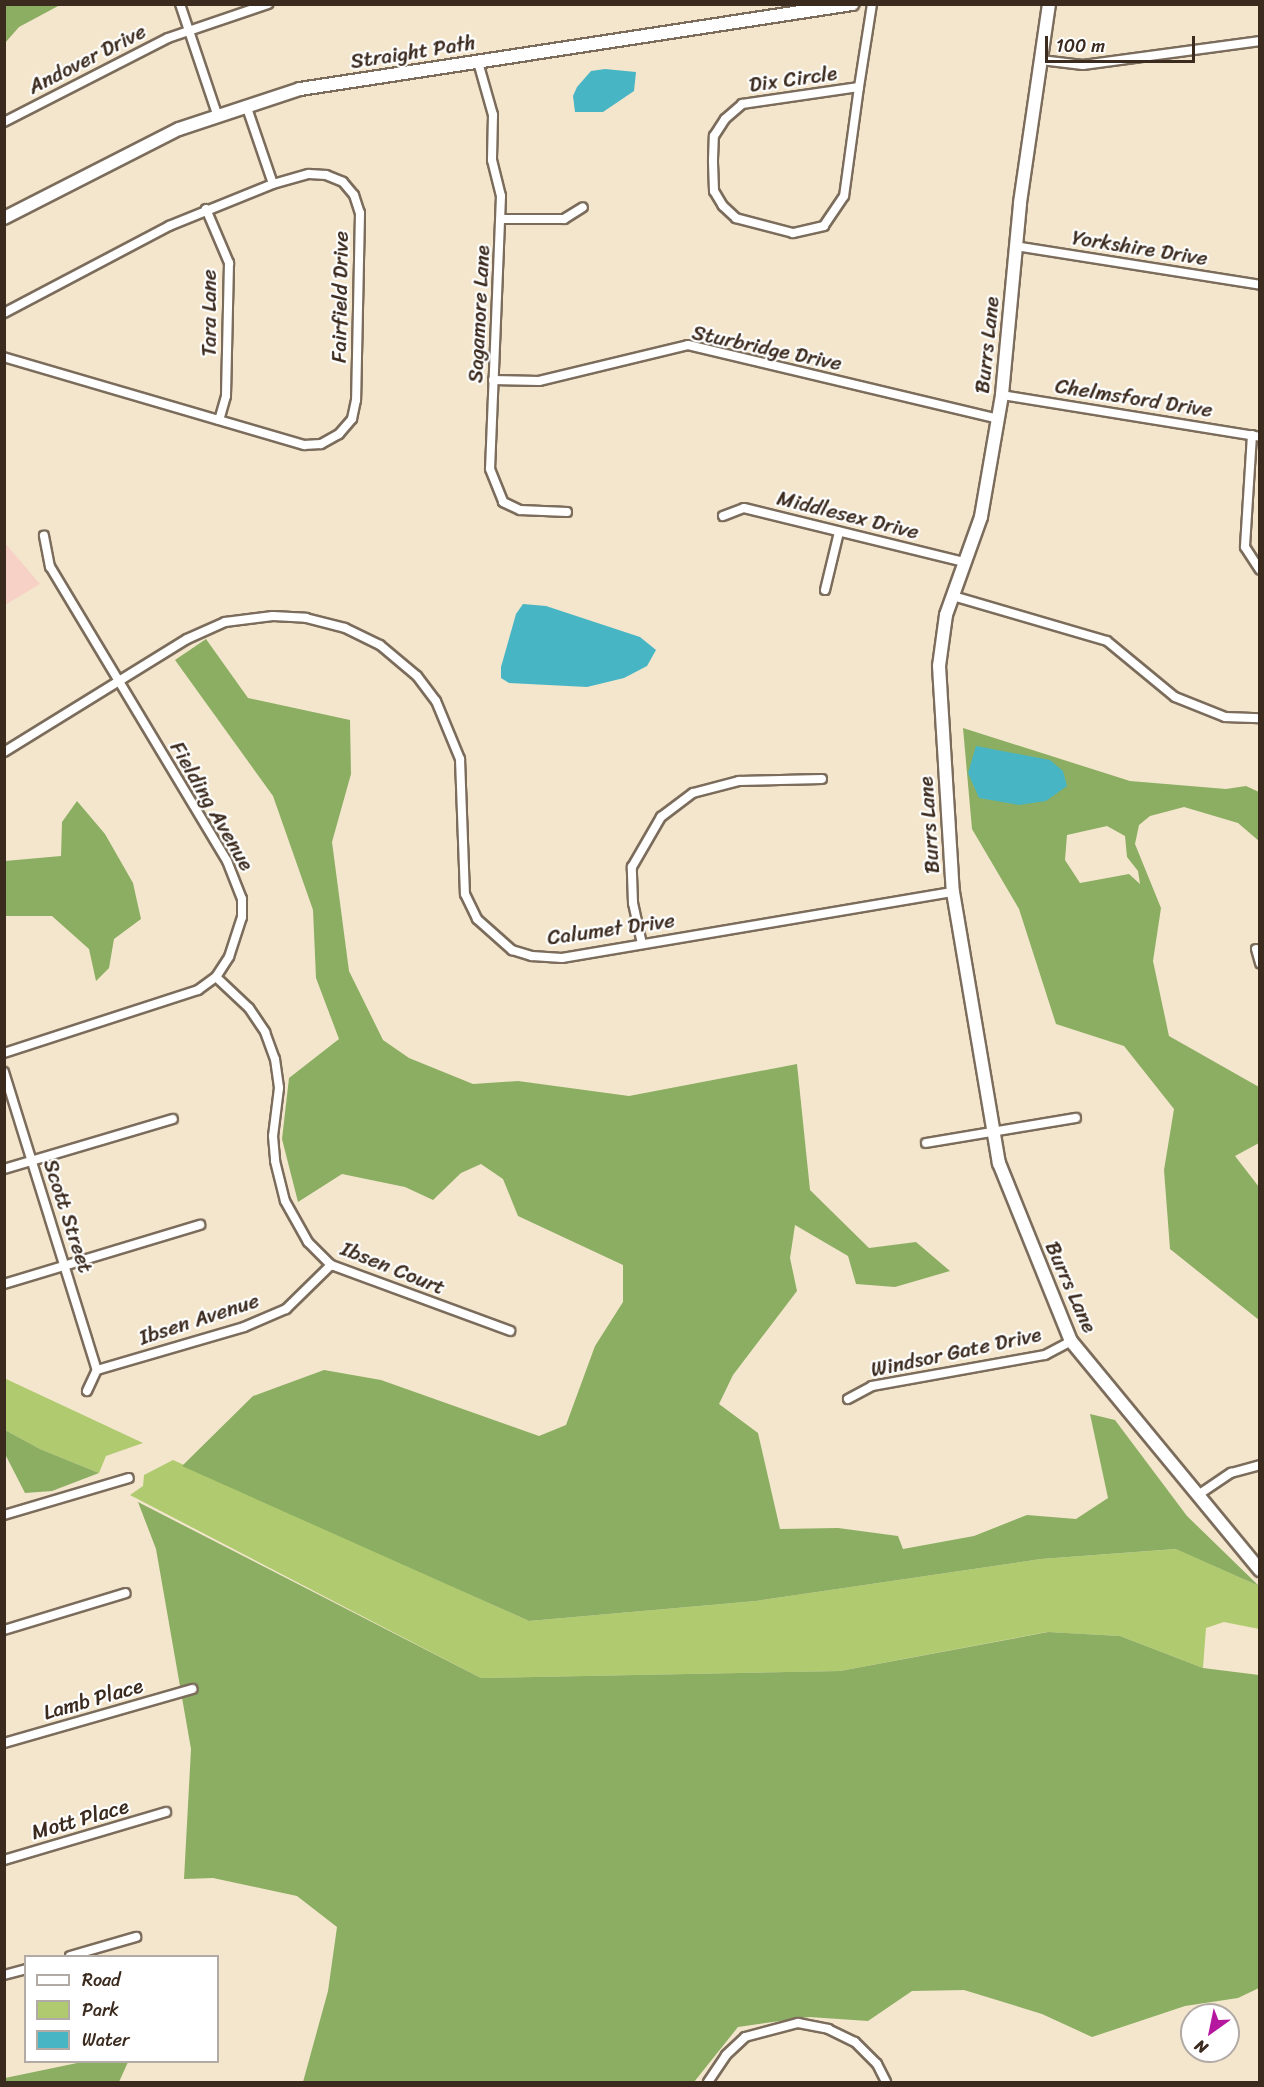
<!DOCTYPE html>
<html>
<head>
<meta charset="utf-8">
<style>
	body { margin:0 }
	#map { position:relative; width:1264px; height:2087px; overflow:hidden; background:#f3e6cd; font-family:Sriracha,sans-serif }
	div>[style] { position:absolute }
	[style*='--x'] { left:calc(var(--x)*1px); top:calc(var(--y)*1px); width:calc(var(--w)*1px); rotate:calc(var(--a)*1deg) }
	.built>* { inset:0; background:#f7d1c6 }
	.green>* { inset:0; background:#b0ca70 }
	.forest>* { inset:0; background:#8cae62 }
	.water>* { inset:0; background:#48b5c4 }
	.roads { filter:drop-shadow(2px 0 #7b6c5b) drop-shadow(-2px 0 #7b6c5b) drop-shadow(0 2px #7b6c5b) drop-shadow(0 -2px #7b6c5b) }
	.street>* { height:8px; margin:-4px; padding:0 4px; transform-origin:4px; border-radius:4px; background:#fff }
	.secondary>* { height:12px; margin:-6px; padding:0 6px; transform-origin:6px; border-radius:6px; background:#fff }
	span { translate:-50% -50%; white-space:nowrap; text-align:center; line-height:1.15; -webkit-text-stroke:4.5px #fff; paint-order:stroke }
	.street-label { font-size:21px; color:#3b2a1e }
	.frame { position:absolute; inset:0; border:6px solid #3b2a1e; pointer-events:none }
	.legend { position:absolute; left:24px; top:1955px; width:195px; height:108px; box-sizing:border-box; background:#fff; border:2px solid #b1aaa5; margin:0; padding:8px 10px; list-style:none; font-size:18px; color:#3b2a1e }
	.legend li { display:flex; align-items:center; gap:12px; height:30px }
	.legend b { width:30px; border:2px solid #b1aaa5 }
	.north { position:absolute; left:1180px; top:2003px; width:60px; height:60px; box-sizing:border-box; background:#fff; border:2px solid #b1aaa5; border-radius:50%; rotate:213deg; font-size:16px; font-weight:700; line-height:24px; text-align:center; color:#3b2a1e }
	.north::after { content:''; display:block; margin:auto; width:21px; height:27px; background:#b5179e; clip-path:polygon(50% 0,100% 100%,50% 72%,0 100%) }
	.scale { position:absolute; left:1045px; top:36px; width:150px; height:27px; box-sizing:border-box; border:3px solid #3b2a1e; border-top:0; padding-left:8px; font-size:18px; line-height:21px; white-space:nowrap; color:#3b2a1e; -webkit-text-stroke:4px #fff; paint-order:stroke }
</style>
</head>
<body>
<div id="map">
	<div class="built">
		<div style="clip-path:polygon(4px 542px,40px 584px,5px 605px,4px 605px)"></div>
	</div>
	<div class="green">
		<div style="clip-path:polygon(4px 1378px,143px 1443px,106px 1456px,99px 1473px,40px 1449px,5px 1430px)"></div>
		<div style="clip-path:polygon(173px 1460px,529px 1621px,756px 1601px,1041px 1559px,1177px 1549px,1259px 1586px,1259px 1629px,1224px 1622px,1206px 1628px,1203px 1668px,1120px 1636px,1047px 1632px,840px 1671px,481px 1678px,130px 1495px,143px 1486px,144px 1475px)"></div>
	</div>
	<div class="forest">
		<div style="clip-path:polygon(5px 4px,60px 4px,60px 5px,19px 27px,5px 43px)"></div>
		<div style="clip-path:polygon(206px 639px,248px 698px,350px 720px,351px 774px,332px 842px,349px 971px,383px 1040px,409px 1058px,473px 1084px,518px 1081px,629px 1096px,797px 1064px,810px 1190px,869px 1248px,916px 1242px,950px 1271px,895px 1287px,856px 1284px,848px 1256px,795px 1225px,790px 1258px,797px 1291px,733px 1375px,719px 1404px,758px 1433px,780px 1529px,838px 1528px,898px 1536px,903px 1549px,974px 1536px,1027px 1515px,1076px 1519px,1108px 1498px,1090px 1414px,1115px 1420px,1187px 1516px,1259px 1586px,1176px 1549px,1041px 1559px,756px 1601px,529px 1621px,182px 1466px,253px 1396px,324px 1370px,381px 1380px,539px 1436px,566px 1425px,595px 1346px,623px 1302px,623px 1265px,518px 1216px,503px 1179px,481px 1164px,461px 1173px,433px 1200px,405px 1187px,342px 1174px,298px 1202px,282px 1139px,289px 1078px,339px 1039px,316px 978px,313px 910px,273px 796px,175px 660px)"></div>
		<div style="clip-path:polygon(evenodd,963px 728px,1130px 781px,1226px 789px,1246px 786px,1259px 792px,1259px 841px,1238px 823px,1184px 807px,1150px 816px,1139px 825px,1135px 844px,1161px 908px,1153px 961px,1169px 1036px,1259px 1087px,1259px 1143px,1235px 1156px,1259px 1187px,1259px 1320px,1170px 1249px,1164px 1170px,1174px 1109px,1124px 1046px,1056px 1024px,1019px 909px,972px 829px,963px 728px,1107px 826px,1125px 836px,1127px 857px,1138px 871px,1140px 884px,1129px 874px,1080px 883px,1065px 860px,1067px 835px,1107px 826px)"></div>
		<div style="clip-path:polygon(77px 801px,105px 834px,133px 883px,141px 919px,114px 939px,109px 968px,96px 981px,89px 949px,52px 916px,5px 916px,5px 861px,61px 856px,62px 822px)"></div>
		<div style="clip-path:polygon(5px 1430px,40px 1449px,99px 1473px,52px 1491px,25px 1493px,5px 1454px)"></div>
		<div style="clip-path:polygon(138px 1502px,481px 1678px,840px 1671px,1048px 1632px,1120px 1636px,1203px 1668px,1259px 1675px,1259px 1988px,1238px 1998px,1185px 2006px,1092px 2037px,1042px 2014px,964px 1990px,912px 1991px,868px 2021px,809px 2017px,738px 2027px,694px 2082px,303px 2082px,328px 1991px,337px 1927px,297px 1896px,213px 1878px,184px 1879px,191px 1749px,156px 1549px)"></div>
		<div style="clip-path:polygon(82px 2062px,128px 2062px,119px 2082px,5px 2082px,5px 2078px)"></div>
	</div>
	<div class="water">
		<div style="clip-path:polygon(605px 69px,636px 72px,634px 91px,603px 112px,575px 112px,573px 96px,577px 87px,591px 71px)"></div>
		<div style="clip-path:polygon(523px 604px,546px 606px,640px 637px,656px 650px,647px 666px,624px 678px,587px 687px,509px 683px,501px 678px,501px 667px,516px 614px)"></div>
		<div style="clip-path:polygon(976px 746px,1050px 760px,1063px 771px,1067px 786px,1046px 801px,1019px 805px,979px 798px,968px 773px)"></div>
	</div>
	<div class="roads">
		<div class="street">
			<div style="--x:180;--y:4;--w:116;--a:71.4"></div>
			<div style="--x:1041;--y:60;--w:42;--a:6.8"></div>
			<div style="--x:1083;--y:65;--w:179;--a:-7.7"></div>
			<div style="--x:478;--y:62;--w:55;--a:74.2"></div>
			<div style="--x:493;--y:115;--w:45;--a:91.3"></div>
			<div style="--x:492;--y:160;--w:37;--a:76"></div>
			<div style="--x:501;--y:196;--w:273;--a:92.3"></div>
			<div style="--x:490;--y:469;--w:35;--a:68"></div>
			<div style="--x:503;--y:502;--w:19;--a:25"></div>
			<div style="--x:520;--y:510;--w:47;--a:2.4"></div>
			<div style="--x:859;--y:87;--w:110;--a:97.8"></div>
			<div style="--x:844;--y:196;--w:36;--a:124"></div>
			<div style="--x:824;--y:226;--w:32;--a:167"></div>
			<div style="--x:793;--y:233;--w:59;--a:-165.3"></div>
			<div style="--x:736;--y:218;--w:18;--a:-137"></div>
			<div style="--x:723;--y:206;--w:17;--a:-121"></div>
			<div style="--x:714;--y:191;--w:31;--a:-92"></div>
			<div style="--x:713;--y:160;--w:24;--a:-88"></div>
			<div style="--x:714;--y:136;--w:20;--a:-57"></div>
			<div style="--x:725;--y:119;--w:23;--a:-41"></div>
			<div style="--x:742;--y:104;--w:118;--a:-8.3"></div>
			<div style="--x:859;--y:87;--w:84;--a:-81.1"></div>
			<div style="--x:246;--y:105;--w:83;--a:71.1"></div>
			<div style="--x:4;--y:122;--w:184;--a:-27.1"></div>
			<div style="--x:168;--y:38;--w:106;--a:-18.8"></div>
			<div style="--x:206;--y:209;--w:59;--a:66.9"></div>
			<div style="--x:229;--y:263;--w:133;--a:91.3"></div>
			<div style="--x:226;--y:396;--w:25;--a:106"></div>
			<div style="--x:501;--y:219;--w:63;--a:0"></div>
			<div style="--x:564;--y:219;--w:22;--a:-32"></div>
			<div style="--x:1015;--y:246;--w:248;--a:9"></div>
			<div style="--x:4;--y:313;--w:187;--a:-27.8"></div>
			<div style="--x:169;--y:226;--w:112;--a:-22"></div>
			<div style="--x:273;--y:184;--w:37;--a:-16"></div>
			<div style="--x:309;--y:174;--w:17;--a:3"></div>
			<div style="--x:326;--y:175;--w:18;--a:22"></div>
			<div style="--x:343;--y:182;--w:17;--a:50"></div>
			<div style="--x:354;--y:195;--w:19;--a:72"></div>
			<div style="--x:360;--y:213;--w:187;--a:91.2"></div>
			<div style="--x:356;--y:400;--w:19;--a:102"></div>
			<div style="--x:352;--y:419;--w:20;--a:131"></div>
			<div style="--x:339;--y:434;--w:21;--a:151"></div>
			<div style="--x:321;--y:444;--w:17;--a:177"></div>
			<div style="--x:304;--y:445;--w:313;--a:-163.7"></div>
			<div style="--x:493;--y:380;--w:46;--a:1.2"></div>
			<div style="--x:539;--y:381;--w:153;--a:-13.6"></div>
			<div style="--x:688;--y:345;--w:319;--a:13.4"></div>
			<div style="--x:1002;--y:395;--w:261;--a:9.2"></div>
			<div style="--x:1252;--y:435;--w:112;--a:93.6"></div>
			<div style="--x:1245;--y:547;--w:27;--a:57"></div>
			<div style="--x:723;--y:516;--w:22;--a:-21"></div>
			<div style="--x:744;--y:508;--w:227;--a:13.8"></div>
			<div style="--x:825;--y:590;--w:60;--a:-76.4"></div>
			<div style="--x:953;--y:596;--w:160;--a:16.3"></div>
			<div style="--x:1107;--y:641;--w:88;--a:39.5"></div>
			<div style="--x:1175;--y:697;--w:54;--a:21.8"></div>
			<div style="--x:1225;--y:717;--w:35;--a:2"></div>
			<div style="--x:4;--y:752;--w:215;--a:-31.7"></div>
			<div style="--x:187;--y:639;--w:42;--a:-24.1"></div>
			<div style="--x:225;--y:622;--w:48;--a:-7.1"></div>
			<div style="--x:273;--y:616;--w:33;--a:3"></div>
			<div style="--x:306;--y:618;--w:40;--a:14.4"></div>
			<div style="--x:345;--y:628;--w:39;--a:26"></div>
			<div style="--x:380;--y:645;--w:48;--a:40"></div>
			<div style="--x:417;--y:676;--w:31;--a:53"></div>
			<div style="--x:436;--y:701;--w:63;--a:67.5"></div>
			<div style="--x:460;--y:759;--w:135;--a:87.9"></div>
			<div style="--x:465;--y:894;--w:28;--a:64"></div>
			<div style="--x:477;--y:919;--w:47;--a:41.5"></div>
			<div style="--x:512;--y:950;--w:21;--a:17"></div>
			<div style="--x:532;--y:956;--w:30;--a:4"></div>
			<div style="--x:562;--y:958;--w:397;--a:-9.6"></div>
			<div style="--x:642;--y:944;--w:42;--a:-102.4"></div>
			<div style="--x:633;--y:903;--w:36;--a:-92"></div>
			<div style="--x:632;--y:867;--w:58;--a:-59.9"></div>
			<div style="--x:661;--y:817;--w:40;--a:-37"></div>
			<div style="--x:693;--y:793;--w:48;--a:-14.6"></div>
			<div style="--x:739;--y:781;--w:83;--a:-1.4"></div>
			<div style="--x:1256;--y:949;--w:15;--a:74"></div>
			<div style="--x:216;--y:977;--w:45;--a:43.2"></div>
			<div style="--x:249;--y:1008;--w:29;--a:56"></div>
			<div style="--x:265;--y:1032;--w:29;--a:70"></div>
			<div style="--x:275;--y:1059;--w:29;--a:82"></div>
			<div style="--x:279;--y:1088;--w:48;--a:97.1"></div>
			<div style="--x:273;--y:1136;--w:25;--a:85"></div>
			<div style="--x:275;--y:1161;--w:41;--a:76"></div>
			<div style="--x:285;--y:1201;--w:47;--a:60.7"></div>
			<div style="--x:308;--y:1242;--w:33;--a:45"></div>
			<div style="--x:331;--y:1265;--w:191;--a:20.2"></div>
			<div style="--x:4;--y:1053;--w:204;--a:-18"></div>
			<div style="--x:198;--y:990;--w:22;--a:-36"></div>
			<div style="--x:216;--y:977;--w:24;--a:-57"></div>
			<div style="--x:229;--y:957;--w:42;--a:-72"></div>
			<div style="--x:242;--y:917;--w:18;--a:-90"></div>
			<div style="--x:242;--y:899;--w:41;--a:-111.5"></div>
			<div style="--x:227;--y:861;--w:343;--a:-121"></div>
			<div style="--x:50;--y:567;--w:32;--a:-101"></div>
			<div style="--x:4;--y:1072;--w:312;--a:72.7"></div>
			<div style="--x:926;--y:1143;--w:152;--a:-9.5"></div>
			<div style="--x:4;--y:1169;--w:176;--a:-16.5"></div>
			<div style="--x:4;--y:1284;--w:205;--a:-16.8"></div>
			<div style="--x:97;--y:1370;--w:153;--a:-16.3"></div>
			<div style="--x:244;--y:1327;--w:46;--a:-23.2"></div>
			<div style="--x:286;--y:1309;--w:63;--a:-44.4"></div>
			<div style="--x:87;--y:1391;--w:23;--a:-65"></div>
			<div style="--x:848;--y:1399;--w:27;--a:-28"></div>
			<div style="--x:872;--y:1386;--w:176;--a:-10.2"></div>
			<div style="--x:1045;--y:1355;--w:30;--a:-28"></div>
			<div style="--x:1198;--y:1495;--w:40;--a:-34"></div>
			<div style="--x:1231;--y:1473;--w:30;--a:-15"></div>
			<div style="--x:4;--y:1515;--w:130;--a:-16.5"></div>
			<div style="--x:4;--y:1630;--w:127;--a:-16.9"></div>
			<div style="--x:4;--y:1743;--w:196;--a:-16"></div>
			<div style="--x:4;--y:1860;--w:169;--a:-16.5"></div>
			<div style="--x:70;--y:1956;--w:69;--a:-16.1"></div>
			<div style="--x:4;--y:1975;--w:23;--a:-15"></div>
			<div style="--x:708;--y:2082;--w:32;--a:-56"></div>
			<div style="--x:726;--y:2055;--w:26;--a:-43"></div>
			<div style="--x:745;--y:2037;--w:55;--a:-14.8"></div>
			<div style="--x:798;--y:2023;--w:31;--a:11"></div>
			<div style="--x:828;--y:2029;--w:30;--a:26"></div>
			<div style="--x:855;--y:2042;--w:31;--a:45"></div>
			<div style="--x:877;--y:2064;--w:20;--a:63"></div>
		</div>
		<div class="secondary">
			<div style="--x:1049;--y:4;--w:202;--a:98.3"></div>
			<div style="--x:1020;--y:204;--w:192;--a:95.4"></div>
			<div style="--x:1002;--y:395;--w:124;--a:99.8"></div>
			<div style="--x:981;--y:517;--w:104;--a:109.7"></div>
			<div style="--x:946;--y:615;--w:51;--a:97.8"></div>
			<div style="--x:939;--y:666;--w:226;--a:86.5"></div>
			<div style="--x:953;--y:892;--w:275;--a:80.4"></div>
			<div style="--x:999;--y:1163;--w:192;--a:68"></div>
			<div style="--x:1071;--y:1341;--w:297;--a:50.5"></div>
			<div style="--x:4;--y:218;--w:196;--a:-27"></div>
			<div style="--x:179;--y:129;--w:127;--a:-18.3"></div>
			<div style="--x:300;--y:89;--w:559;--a:-8.75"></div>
		</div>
	</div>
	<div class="street-label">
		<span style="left:413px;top:52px;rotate:-9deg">Straight Path</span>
		<span style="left:87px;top:59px;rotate:-27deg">Andover Drive</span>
		<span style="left:793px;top:79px;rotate:-8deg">Dix Circle</span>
		<span style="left:1140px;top:248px;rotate:9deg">Yorkshire Drive</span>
		<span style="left:340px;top:297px;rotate:-89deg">Fairfield Drive</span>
		<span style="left:209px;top:313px;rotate:-90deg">Tara Lane</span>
		<span style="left:479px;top:314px;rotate:-87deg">Sagamore Lane</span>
		<span style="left:987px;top:345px;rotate:-84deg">Burrs Lane</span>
		<span style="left:767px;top:348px;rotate:12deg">Sturbridge Drive</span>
		<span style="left:1134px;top:398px;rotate:9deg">Chelmsford Drive</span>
		<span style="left:848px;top:515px;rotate:14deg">Middlesex Drive</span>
		<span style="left:212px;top:806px;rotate:60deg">Fielding Avenue</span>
		<span style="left:929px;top:825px;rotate:-94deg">Burrs Lane</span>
		<span style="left:611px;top:929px;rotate:-8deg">Calumet Drive</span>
		<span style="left:68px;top:1216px;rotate:72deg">Scott Street</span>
		<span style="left:393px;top:1268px;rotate:22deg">Ibsen Court</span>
		<span style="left:1071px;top:1287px;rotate:66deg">Burrs Lane</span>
		<span style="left:199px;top:1319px;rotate:-18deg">Ibsen Avenue</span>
		<span style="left:956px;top:1352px;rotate:-12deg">Windsor Gate Drive</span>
		<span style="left:93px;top:1699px;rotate:-16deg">Lamb Place</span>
		<span style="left:80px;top:1819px;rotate:-16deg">Mott Place</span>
	</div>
	<div class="frame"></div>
	<ul class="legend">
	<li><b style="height:8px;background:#fff"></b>Road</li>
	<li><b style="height:16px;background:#b0ca70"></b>Park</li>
	<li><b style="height:16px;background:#48b5c4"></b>Water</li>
	</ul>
	<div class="north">N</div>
	<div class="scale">100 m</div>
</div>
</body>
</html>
